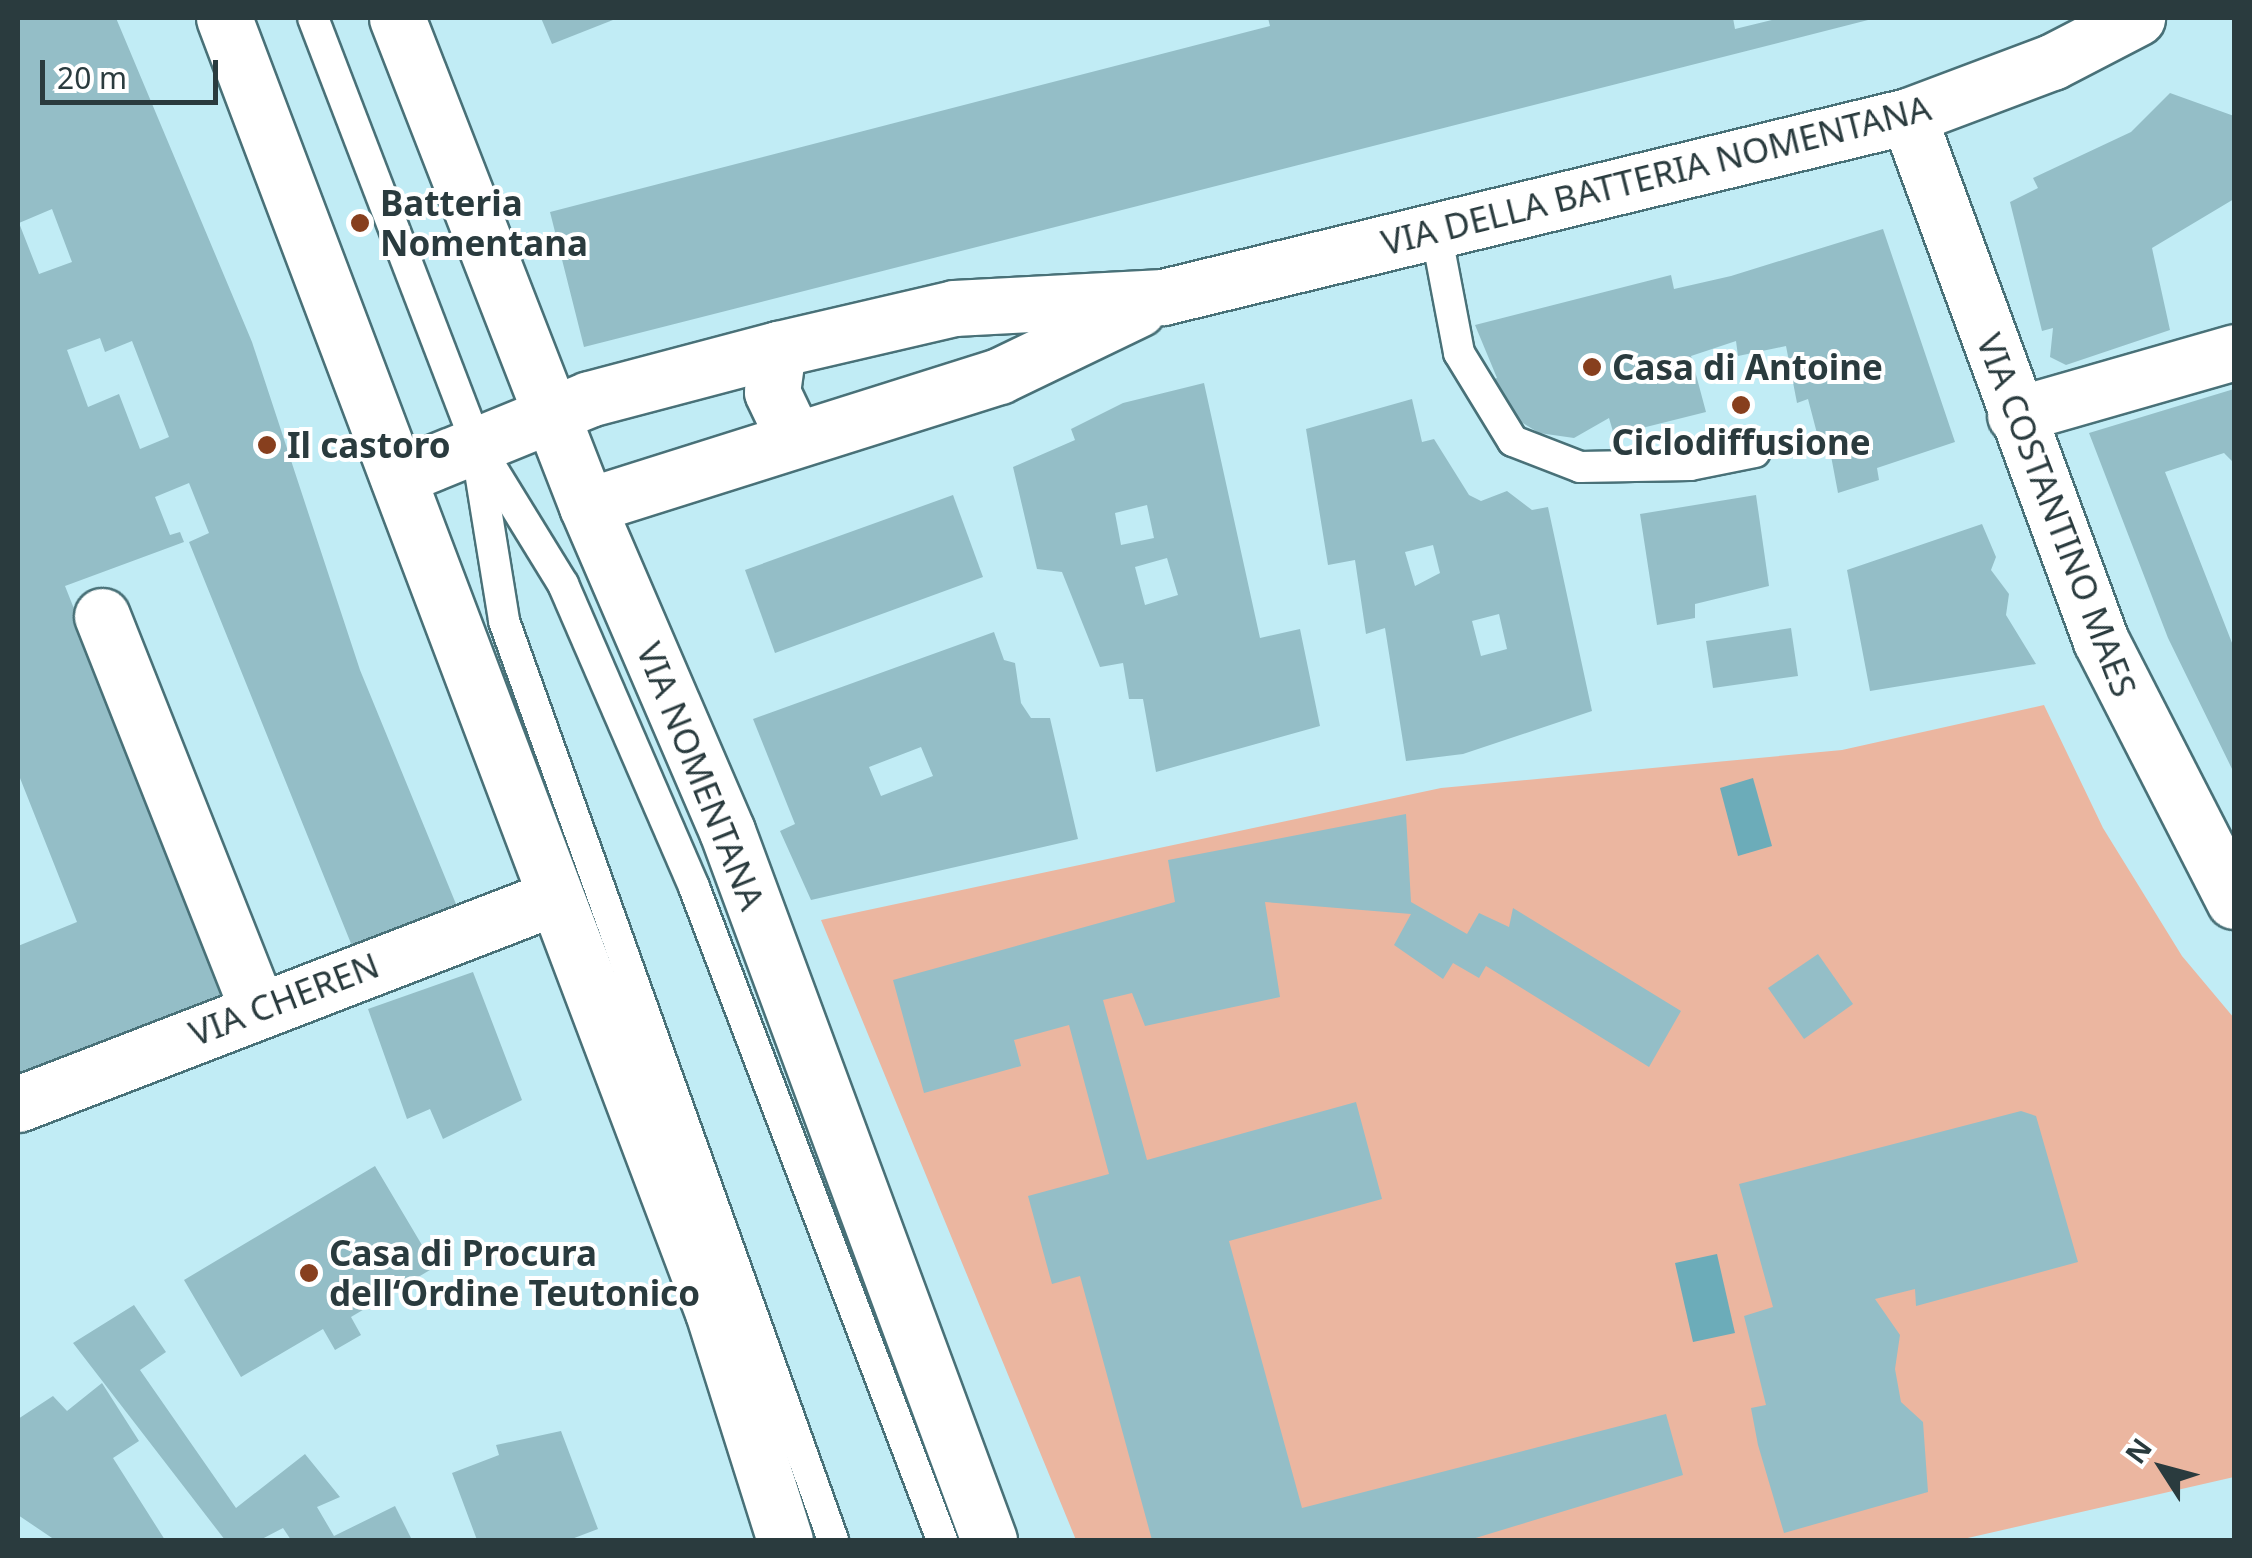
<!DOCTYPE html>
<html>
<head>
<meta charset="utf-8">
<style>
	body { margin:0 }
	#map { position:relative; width:2252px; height:1558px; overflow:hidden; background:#c1ecf5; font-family:"Noto Sans",sans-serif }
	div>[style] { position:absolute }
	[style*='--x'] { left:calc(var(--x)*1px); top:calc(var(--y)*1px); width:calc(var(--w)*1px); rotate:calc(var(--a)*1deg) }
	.green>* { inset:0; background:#ebb6a0 }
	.water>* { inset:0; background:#6cacb9 }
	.building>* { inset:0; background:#94bec7 }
	.roads { filter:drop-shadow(2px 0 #497178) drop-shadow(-2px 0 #497178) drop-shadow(0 2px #497178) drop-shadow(0 -2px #497178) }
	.lane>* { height:30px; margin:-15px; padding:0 15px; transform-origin:15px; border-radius:15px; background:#fff }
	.street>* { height:55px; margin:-27.5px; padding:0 27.5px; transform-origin:27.5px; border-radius:27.5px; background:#fff }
	.secondary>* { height:55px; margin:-27.5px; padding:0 27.5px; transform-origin:27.5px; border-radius:27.5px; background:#fff }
	.dots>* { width:28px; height:28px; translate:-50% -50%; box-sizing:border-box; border:5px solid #fff; border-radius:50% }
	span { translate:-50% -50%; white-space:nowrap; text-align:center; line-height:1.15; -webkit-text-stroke:8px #fff; paint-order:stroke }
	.street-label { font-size:35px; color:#2a3b3e }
	.poi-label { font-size:35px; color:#2a3b3e; font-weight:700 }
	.left { translate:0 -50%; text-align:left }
	.frame { position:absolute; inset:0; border:20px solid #2a3b3e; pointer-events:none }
	.north { position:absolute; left:2112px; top:1418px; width:100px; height:100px; -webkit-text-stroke:8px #fff; paint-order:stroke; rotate:306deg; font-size:28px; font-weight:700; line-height:40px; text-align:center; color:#2a3b3e }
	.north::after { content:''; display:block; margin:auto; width:35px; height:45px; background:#2a3b3e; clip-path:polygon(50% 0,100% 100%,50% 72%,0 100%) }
	.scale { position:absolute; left:40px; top:60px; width:178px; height:45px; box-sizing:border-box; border:5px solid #2a3b3e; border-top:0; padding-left:12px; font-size:30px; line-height:35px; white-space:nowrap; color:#2a3b3e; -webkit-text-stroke:8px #fff; paint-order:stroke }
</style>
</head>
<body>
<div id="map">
	<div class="green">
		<div style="clip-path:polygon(2044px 705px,2103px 828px,2182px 956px,2234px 1018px,2234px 1477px,1959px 1540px,1076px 1540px,821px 920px,1441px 788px,1842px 750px)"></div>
	</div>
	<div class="water">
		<div style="clip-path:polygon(1753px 778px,1772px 846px,1738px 856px,1720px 788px)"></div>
		<div style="clip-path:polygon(1717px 1254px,1735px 1333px,1693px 1342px,1675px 1263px)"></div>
	</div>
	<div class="building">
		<div style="clip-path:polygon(evenodd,18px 18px,116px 18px,252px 342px,360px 670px,456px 904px,352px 946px,189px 542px,209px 533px,189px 483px,155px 497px,170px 535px,180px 532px,184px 542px,65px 586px,228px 997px,18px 1082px,18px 946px,77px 922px,18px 773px,18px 18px,52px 209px,72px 262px,39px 274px,19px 223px,52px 209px,18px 18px,100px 338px,105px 352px,132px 341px,169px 437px,140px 449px,119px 394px,88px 407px,67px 350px,100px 338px)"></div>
		<div style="clip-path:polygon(541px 18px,618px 18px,552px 44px)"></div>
		<div style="clip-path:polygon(1268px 18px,1733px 18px,1735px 29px,1780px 18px,1872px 19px,584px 347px,550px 212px,1270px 26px)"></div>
		<div style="clip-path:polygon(2170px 93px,2234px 116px,2234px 199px,2152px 248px,2170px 330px,2066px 365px,2050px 357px,2053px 328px,2042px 331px,2010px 202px,2038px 188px,2033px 178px,2131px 132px)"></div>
		<div style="clip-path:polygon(1883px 229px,1955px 442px,1877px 468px,1879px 480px,1838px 493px,1828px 440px,1819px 441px,1808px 399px,1797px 403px,1786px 346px,1738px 356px,1736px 341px,1691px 356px,1706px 412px,1614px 435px,1609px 418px,1574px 438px,1539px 433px,1510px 415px,1490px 381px,1497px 378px,1475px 325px,1671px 275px,1674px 289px,1731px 276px)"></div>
		<div style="clip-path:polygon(evenodd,1204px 383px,1260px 638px,1300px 629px,1320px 726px,1156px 772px,1143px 699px,1129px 699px,1123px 663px,1100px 667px,1062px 572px,1037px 569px,1013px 467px,1075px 440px,1071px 429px,1123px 403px,1204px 383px,1147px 505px,1154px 538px,1121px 545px,1115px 513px,1147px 505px,1204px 383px,1167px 558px,1178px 595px,1145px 605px,1135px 567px,1167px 558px)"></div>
		<div style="clip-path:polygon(2234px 389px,2234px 463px,2224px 453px,2165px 472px,2234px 648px,2234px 773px,2168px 638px,2089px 433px)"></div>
		<div style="clip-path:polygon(evenodd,1412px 399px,1422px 442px,1434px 439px,1469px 495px,1481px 501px,1507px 491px,1532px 510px,1548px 507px,1592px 711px,1463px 754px,1406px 761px,1385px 628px,1366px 634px,1355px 560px,1328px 565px,1306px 429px,1412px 399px,1433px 545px,1440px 573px,1415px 586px,1405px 552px,1433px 545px,1412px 399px,1499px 614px,1507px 649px,1481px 656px,1472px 621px,1499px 614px)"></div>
		<div style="clip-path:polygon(953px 495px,983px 577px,775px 653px,745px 570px)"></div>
		<div style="clip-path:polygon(1756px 495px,1769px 586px,1695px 604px,1695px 618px,1657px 625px,1640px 514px)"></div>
		<div style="clip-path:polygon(1982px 524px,1996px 557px,1991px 570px,2009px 594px,2006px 615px,2036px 664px,1870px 691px,1847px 570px)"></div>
		<div style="clip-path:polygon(1791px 628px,1798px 676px,1713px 688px,1706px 641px)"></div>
		<div style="clip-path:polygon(evenodd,994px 632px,1004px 660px,1015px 663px,1021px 703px,1031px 718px,1050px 718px,1078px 839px,811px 900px,780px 831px,795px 824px,753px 719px,994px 632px,921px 747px,933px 776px,881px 796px,869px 767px,921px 747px)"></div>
		<div style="clip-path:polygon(1406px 814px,1411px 902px,1467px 934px,1479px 913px,1509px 927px,1513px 908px,1681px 1011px,1649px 1067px,1486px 966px,1479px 978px,1453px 963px,1443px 979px,1394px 945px,1411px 914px,1265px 902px,1280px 997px,1145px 1026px,1132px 993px,1103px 1000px,1147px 1160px,1356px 1102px,1382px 1199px,1229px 1241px,1302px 1508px,1666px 1414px,1683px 1475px,1469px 1540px,1152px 1540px,1080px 1276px,1052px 1284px,1028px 1196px,1109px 1174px,1069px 1025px,1014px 1040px,1021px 1066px,924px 1093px,893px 980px,1175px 902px,1168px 860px)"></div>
		<div style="clip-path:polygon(1818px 954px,1853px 1004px,1804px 1039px,1768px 988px)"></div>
		<div style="clip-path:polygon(473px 972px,522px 1100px,443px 1139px,430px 1109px,407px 1119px,368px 1009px)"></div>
		<div style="clip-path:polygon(2021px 1111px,2036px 1116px,2078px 1262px,1916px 1306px,1915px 1289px,1875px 1299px,1900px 1335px,1895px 1369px,1901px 1402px,1923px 1422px,1928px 1492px,1784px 1533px,1758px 1445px,1751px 1408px,1766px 1405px,1744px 1316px,1773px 1307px,1739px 1184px)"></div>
		<div style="clip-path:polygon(375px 1166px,435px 1267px,351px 1317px,361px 1335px,335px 1350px,323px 1329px,241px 1377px,184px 1280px)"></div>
		<div style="clip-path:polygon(134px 1305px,166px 1352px,140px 1370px,236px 1508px,305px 1454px,340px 1497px,317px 1507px,334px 1536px,395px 1506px,412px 1540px,291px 1540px,283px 1528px,260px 1540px,225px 1540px,73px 1343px)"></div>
		<div style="clip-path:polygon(102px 1383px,139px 1441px,113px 1458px,165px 1540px,55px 1540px,18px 1515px,18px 1419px,53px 1396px,67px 1411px)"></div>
		<div style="clip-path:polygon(561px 1431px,598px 1529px,569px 1540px,477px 1540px,452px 1473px,499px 1455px,496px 1445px)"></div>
	</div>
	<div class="roads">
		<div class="lane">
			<div style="--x:313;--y:18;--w:453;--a:69"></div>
			<div style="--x:475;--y:441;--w:182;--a:80.8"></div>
			<div style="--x:504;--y:621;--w:976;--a:70.3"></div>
			<div style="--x:1436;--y:232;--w:123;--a:79.2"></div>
			<div style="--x:1459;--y:353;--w:103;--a:58.5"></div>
			<div style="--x:1513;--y:441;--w:72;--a:21.2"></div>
			<div style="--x:1580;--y:467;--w:110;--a:-1"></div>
			<div style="--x:1690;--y:465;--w:66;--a:-11.3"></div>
			<div style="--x:475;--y:441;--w:168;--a:58.4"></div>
			<div style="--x:563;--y:584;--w:330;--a:66.6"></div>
			<div style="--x:694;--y:887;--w:699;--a:69.2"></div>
		</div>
		<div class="street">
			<div style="--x:1908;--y:116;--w:559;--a:69.82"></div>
			<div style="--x:2101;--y:641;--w:292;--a:62.9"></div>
			<div style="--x:778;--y:349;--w:43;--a:97.9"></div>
			<div style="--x:772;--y:392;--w:49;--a:64.5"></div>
			<div style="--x:2015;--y:415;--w:228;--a:-16"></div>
			<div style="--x:102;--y:616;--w:422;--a:68.4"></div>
			<div style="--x:18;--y:1104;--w:573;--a:-21.06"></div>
		</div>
		<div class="secondary">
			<div style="--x:224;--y:18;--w:1383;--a:69.3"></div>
			<div style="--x:713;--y:1312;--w:239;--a:72.5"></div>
			<div style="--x:397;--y:18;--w:524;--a:68.73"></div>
			<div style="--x:587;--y:506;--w:354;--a:66.7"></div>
			<div style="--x:727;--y:831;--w:756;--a:69.72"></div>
			<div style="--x:398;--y:477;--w:206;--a:-22.2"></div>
			<div style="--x:589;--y:399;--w:196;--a:-14.8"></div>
			<div style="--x:778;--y:349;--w:181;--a:-13.1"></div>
			<div style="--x:954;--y:308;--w:209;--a:-3"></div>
			<div style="--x:1163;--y:297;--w:767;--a:-13.66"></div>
			<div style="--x:1908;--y:116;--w:154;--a:-20.6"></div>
			<div style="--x:2052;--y:62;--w:96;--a:-27.4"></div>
			<div style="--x:587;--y:506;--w:432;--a:-17.5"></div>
			<div style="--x:999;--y:376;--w:154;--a:-25.7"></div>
		</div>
	</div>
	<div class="dots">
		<div style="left:360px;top:223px;background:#873f1e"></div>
		<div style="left:1592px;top:367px;background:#873f1e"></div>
		<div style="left:1741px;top:405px;background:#873f1e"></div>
		<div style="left:267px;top:445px;background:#873f1e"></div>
		<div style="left:309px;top:1273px;background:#873f1e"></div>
	</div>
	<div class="street-label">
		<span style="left:1656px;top:175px;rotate:-14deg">VIA DELLA BATTERIA NOMENTANA</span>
		<span style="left:2057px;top:515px;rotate:69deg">VIA COSTANTINO MAES</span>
		<span style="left:701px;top:776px;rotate:68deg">VIA NOMENTANA</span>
		<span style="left:284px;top:999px;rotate:-21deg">VIA CHEREN</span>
	</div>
	<div class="poi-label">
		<span class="left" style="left:380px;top:223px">Batteria<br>Nomentana</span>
		<span class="left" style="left:1612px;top:367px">Casa di Antoine</span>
		<span style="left:1741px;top:442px">Ciclodiffusione</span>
		<span class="left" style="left:287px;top:445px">Il castoro</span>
		<span class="left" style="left:329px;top:1273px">Casa di Procura<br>dell‘Ordine Teutonico</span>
	</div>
	<div class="frame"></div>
	<div class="north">N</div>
	<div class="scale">20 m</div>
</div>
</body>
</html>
